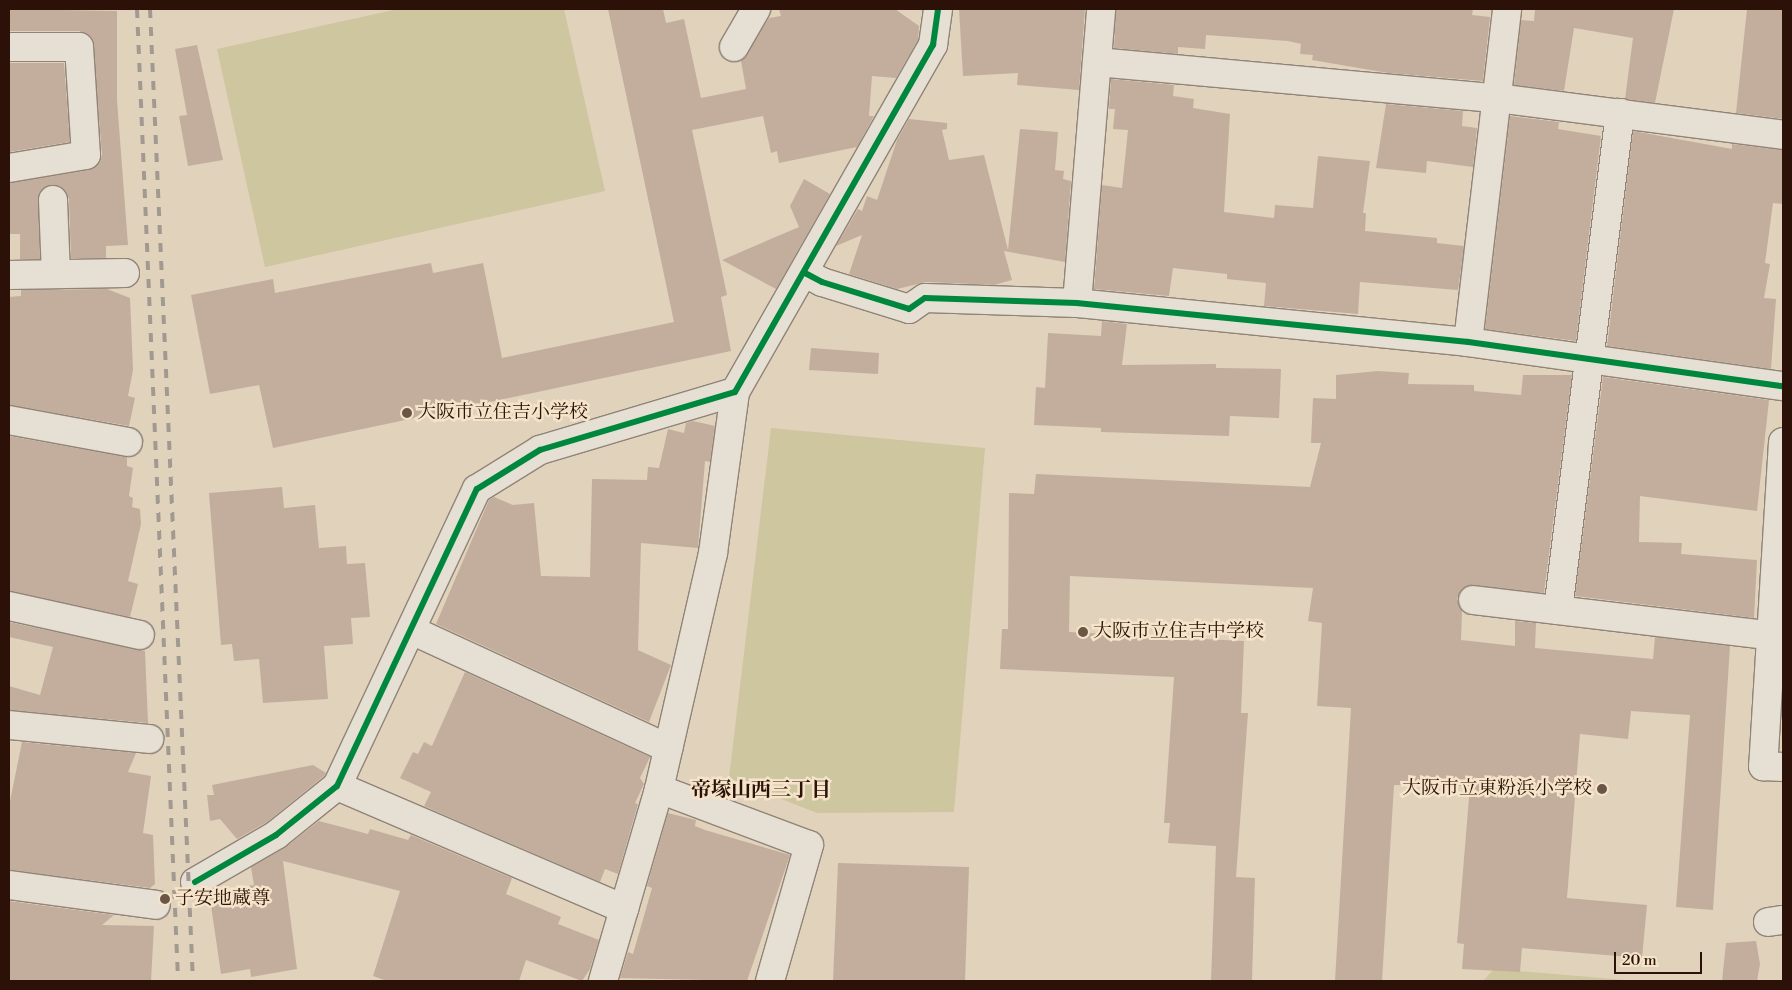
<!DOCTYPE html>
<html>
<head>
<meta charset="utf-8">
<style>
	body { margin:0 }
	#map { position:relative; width:1792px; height:990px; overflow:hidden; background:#e1d2bc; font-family:"Libre Bodoni","Noto Serif JP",serif }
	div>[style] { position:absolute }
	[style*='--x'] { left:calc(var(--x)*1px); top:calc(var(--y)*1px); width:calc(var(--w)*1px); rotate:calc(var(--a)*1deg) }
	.green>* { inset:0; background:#cdc69f }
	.building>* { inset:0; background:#c3ae9d }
	.roads { filter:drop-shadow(1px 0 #908477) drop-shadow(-1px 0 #908477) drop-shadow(0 1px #908477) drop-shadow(0 -1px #908477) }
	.minor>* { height:28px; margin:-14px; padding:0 14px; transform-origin:14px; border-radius:14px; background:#e6dfd4 }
	.rail>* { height:4px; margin-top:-2px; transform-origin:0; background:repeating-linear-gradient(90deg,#a29a91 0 9px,transparent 0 18px) }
	.cycleway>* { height:6px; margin:-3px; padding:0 3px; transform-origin:3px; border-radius:3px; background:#00873e }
	.dots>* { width:14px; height:14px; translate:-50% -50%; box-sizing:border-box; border:2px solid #f5e4ca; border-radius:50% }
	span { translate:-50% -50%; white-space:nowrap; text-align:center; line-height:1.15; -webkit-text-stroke:5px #f5e4ca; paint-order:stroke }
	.poi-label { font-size:19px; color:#2b1107 }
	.left { translate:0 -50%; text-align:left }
	.right { translate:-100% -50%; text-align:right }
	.neighbourhood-label { font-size:20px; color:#2b1107; font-weight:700 }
	.frame { position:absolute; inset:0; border:10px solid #2b1107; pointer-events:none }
	.scale { position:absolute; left:1614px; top:952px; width:88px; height:22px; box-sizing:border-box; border:2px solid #2b1107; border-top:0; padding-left:6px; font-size:15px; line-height:18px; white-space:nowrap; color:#2b1107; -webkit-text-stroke:4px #f5e4ca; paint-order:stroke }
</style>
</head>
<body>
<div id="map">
	<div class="green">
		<div style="clip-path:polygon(398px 9px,564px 9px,605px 191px,265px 267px,217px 49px)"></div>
		<div style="clip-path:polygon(771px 428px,985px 448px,954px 812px,817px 813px,729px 778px)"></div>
		<div style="clip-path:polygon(1494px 969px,1626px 980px,1483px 981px)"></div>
	</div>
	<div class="building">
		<div style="clip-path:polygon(9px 9px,117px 11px,117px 100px,128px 245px,106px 246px,106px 258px,71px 258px,69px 199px,60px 186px,45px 187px,39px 193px,40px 259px,20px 259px,20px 234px,9px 234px,9px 183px,89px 170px,100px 162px,102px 154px,92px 38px,79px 31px,9px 31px)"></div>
		<div style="clip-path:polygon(608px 9px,663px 9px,666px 23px,684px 19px,701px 98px,746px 89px,741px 61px,769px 18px,781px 16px,779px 9px,895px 9px,919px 26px,918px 40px,896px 78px,872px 76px,869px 116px,874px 116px,857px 147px,779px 163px,777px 151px,771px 153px,763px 116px,692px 130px,727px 295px,721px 297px,731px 351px,273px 448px,259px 385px,210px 394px,191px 295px,273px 279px,275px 293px,431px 263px,433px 273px,483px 263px,502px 358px,674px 322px)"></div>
		<div style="clip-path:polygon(959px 9px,1085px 9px,1079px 90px,1017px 85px,1018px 73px,963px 76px)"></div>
		<div style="clip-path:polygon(1116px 9px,1473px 9px,1472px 15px,1490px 17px,1483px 81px,1388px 73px,1312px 60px,1313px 55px,1300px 54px,1301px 44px,1288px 41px,1206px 35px,1205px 49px,1178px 47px,1178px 54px,1114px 48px)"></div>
		<div style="clip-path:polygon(1535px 9px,1674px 9px,1655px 103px,1625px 99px,1633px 38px,1574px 28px,1564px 91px,1514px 85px,1521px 20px,1534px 21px)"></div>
		<div style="clip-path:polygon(1747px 9px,1783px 9px,1783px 119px,1736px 113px)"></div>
		<div style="clip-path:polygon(197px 45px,223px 160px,188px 166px,179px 116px,187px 115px,175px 49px)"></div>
		<div style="clip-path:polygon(9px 63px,64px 63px,70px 142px,9px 152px)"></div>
		<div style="clip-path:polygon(1111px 79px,1174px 85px,1173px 96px,1194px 99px,1193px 108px,1230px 114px,1224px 212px,1274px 218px,1275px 205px,1313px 208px,1318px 156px,1370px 161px,1363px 213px,1366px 213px,1365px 231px,1437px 238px,1437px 243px,1464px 246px,1458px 290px,1360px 282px,1358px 314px,1264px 306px,1266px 283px,1227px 279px,1227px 274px,1173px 268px,1169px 296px,1094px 289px,1102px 185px,1122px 188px,1128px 130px,1113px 129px,1115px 109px,1109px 109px)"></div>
		<div style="clip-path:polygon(1386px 104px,1463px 111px,1462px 126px,1477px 128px,1473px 167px,1427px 161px,1426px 173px,1376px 168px)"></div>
		<div style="clip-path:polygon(1510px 116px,1559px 122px,1558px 129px,1601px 136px,1576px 341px,1485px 329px)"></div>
		<div style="clip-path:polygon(909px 119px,947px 123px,947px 129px,942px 130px,949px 160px,984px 155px,1008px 250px,1020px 129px,1058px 132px,1055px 170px,1064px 171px,1063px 179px,1071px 181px,1065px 262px,1004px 251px,1012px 280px,994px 285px,926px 282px,897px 289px,849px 274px,862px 235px,836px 246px,858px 209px,862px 211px,867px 196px,877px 200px,897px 140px)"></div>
		<div style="clip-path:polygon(1633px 131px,1732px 149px,1732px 144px,1783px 150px,1783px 204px,1773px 203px,1765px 263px,1770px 264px,1764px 298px,1776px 299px,1771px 369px,1607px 346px)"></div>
		<div style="clip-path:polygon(804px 179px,830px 194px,776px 289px,722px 260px,799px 227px,790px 206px)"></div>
		<div style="clip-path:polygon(107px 289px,130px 298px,133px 370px,128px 396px,135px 398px,129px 426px,9px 405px,9px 297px,21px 296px,21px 290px)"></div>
		<div style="clip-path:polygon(1102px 321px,1127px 324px,1122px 365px,1216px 364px,1216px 368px,1281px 369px,1279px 418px,1230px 416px,1229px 436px,1101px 432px,1101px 428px,1034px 425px,1036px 387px,1045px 388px,1048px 333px,1101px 336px)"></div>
		<div style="clip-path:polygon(811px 348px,879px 353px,878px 374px,809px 370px)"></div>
		<div style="clip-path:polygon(1378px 371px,1409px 373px,1408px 384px,1474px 385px,1474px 391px,1521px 395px,1523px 375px,1572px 375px,1544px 593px,1466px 586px,1457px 599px,1462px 611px,1461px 640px,1515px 646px,1515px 621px,1536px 623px,1535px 648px,1653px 659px,1655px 637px,1730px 646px,1713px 910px,1676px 907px,1690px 715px,1631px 711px,1628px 739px,1580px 734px,1567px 898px,1647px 905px,1642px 958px,1522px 948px,1520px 972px,1462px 969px,1464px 944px,1457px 943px,1470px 786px,1394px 785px,1382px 981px,1335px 981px,1351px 708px,1317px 706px,1322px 623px,1308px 621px,1313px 588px,1070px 576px,1069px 632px,1244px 641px,1241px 713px,1248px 713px,1236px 877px,1255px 878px,1252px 981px,1211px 981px,1216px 846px,1168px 843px,1170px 823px,1164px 823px,1174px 677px,1000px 669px,1002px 629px,1008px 629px,1009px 493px,1034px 494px,1036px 474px,1310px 487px,1321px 443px,1311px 443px,1313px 398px,1336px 399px,1336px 375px)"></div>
		<div style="clip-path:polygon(1603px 377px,1769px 400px,1757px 511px,1640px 496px,1639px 542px,1682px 543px,1681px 554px,1757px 560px,1754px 618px,1575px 596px)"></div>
		<div style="clip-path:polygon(693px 421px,715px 426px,710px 462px,705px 461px,698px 548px,641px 543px,638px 650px,671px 665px,649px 722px,436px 624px,489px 500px,494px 497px,513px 505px,534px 503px,541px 576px,590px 577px,592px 479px,647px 480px,648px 467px,659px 468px,668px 429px,684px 433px,686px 423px)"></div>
		<div style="clip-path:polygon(9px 436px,127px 457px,127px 466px,133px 468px,129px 496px,133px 498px,132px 507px,140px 509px,141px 524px,128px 581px,138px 584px,130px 617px,9px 591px)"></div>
		<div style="clip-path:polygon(282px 487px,284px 508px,315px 505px,319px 548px,346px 546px,347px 564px,365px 563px,370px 617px,351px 618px,353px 644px,324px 646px,328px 699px,263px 703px,259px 659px,234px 661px,232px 644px,221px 645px,209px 493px)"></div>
		<div style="clip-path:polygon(9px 622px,145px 651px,148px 723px,9px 710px,9px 686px,40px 695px,53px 647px,9px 637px)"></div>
		<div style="clip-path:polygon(465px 672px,650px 757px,640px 778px,644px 784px,635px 803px,638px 804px,618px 874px,605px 869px,600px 882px,424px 806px,431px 792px,400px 778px,413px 752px,418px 754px,424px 742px,432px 746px)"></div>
		<div style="clip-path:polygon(22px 742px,136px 753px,128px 772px,151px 776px,143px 833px,153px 835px,155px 884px,150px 888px,9px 870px,9px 806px)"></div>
		<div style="clip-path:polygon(313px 765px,326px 773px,324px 776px,267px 822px,237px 839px,220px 819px,210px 821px,207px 795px,214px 795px,212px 785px)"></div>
		<div style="clip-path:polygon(668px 813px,696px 820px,695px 826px,705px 830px,790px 855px,747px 981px,620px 978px,628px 952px,633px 954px,652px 888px,647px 886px)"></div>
		<div style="clip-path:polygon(319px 821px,368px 834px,370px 829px,408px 840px,411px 835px,512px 878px,506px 894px,561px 917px,558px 924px,599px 940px,590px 969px,582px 981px,526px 960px,519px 981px,387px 981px,373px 976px,400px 891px,283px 861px,297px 969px,251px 977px,250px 969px,221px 974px,209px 892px,254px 885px,251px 867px,286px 847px)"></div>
		<div style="clip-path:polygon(838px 863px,969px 867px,965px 981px,833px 981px)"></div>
		<div style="clip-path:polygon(9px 901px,114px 915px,102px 925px,154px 926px,151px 981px,9px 981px)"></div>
		<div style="clip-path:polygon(1756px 941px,1760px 964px,1757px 981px,1722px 981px,1726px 943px)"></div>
	</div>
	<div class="roads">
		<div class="minor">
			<div style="--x:9;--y:47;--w:70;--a:0"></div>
			<div style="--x:79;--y:47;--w:108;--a:86.3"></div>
			<div style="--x:86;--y:155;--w:78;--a:170.4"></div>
			<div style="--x:734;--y:47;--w:44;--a:-59.9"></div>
			<div style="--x:1097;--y:62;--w:401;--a:5.2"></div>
			<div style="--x:1496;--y:98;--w:289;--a:7.3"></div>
			<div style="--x:53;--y:200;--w:74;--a:87.7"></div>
			<div style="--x:805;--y:273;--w:19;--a:28"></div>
			<div style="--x:822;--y:282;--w:91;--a:17.2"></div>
			<div style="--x:909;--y:309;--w:19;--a:-35"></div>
			<div style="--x:925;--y:298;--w:152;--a:1.9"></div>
			<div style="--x:1077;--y:303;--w:393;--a:5.7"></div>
			<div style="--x:1468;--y:342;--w:318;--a:8"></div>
			<div style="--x:9;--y:275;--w:116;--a:-1"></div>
			<div style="--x:1077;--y:303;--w:295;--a:-85.3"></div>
			<div style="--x:1468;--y:342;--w:335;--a:-83.3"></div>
			<div style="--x:9;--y:420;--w:121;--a:10.5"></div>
			<div style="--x:1783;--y:442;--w:325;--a:93.5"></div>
			<div style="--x:1763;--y:766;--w:20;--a:3"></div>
			<div style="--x:1473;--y:600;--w:312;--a:6.8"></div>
			<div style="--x:9;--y:606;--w:134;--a:12.5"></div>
			<div style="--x:1558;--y:610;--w:501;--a:-82.89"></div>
			<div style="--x:411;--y:630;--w:283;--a:24.7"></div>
			<div style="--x:9;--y:725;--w:141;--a:5.7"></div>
			<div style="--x:337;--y:786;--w:312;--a:23.2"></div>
			<div style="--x:624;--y:909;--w:75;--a:106.3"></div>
			<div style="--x:659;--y:789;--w:160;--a:20.5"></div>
			<div style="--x:809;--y:845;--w:141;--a:106"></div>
			<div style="--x:195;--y:882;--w:94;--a:-30.1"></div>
			<div style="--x:276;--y:835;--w:78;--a:-38.8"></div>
			<div style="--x:337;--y:786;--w:328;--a:-64.8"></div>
			<div style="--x:477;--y:489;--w:74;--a:-31.8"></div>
			<div style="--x:540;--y:450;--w:203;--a:-16.6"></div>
			<div style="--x:735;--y:392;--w:400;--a:-60.3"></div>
			<div style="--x:933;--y:45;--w:36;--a:-82"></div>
			<div style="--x:9;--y:885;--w:148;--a:7.7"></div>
			<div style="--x:624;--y:909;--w:125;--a:-73.7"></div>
			<div style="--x:659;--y:789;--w:242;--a:-77.1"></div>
			<div style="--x:713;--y:553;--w:162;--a:-82.2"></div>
			<div style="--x:1768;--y:922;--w:15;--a:-8"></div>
		</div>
	</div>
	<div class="rail">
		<div style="--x:137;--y:9;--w:973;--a:87.58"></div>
		<div style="--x:150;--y:9;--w:973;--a:87.47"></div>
	</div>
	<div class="cycleway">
		<div style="--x:805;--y:273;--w:19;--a:28"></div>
		<div style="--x:822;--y:282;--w:91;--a:17.2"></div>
		<div style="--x:909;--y:309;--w:19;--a:-35"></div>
		<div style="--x:925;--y:298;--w:152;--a:1.9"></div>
		<div style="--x:1077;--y:303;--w:393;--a:5.7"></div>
		<div style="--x:1468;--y:342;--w:318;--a:8"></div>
		<div style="--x:195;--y:882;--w:94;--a:-30.1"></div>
		<div style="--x:276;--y:835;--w:78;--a:-38.8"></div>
		<div style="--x:337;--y:786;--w:328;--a:-64.8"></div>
		<div style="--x:477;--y:489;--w:74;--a:-31.8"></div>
		<div style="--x:540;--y:450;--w:203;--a:-16.6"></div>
		<div style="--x:735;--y:392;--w:400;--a:-60.3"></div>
		<div style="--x:933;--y:45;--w:36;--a:-82"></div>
	</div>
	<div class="dots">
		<div style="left:407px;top:413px;background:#6b5546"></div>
		<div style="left:1083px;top:632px;background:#6b5546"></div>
		<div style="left:1602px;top:789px;background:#6b5546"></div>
		<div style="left:165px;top:899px;background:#6b5546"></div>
	</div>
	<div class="poi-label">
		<span class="left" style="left:417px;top:413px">大阪市立住吉小学校</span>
		<span class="left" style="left:1093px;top:632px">大阪市立住吉中学校</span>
		<span class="right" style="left:1592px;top:789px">大阪市立東粉浜小学校</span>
		<span class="left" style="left:175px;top:899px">子安地蔵尊</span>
	</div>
	<div class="neighbourhood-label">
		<span style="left:761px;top:790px">帝塚山西三丁目</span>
	</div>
	<div class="frame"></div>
	<div class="scale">20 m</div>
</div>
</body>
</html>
